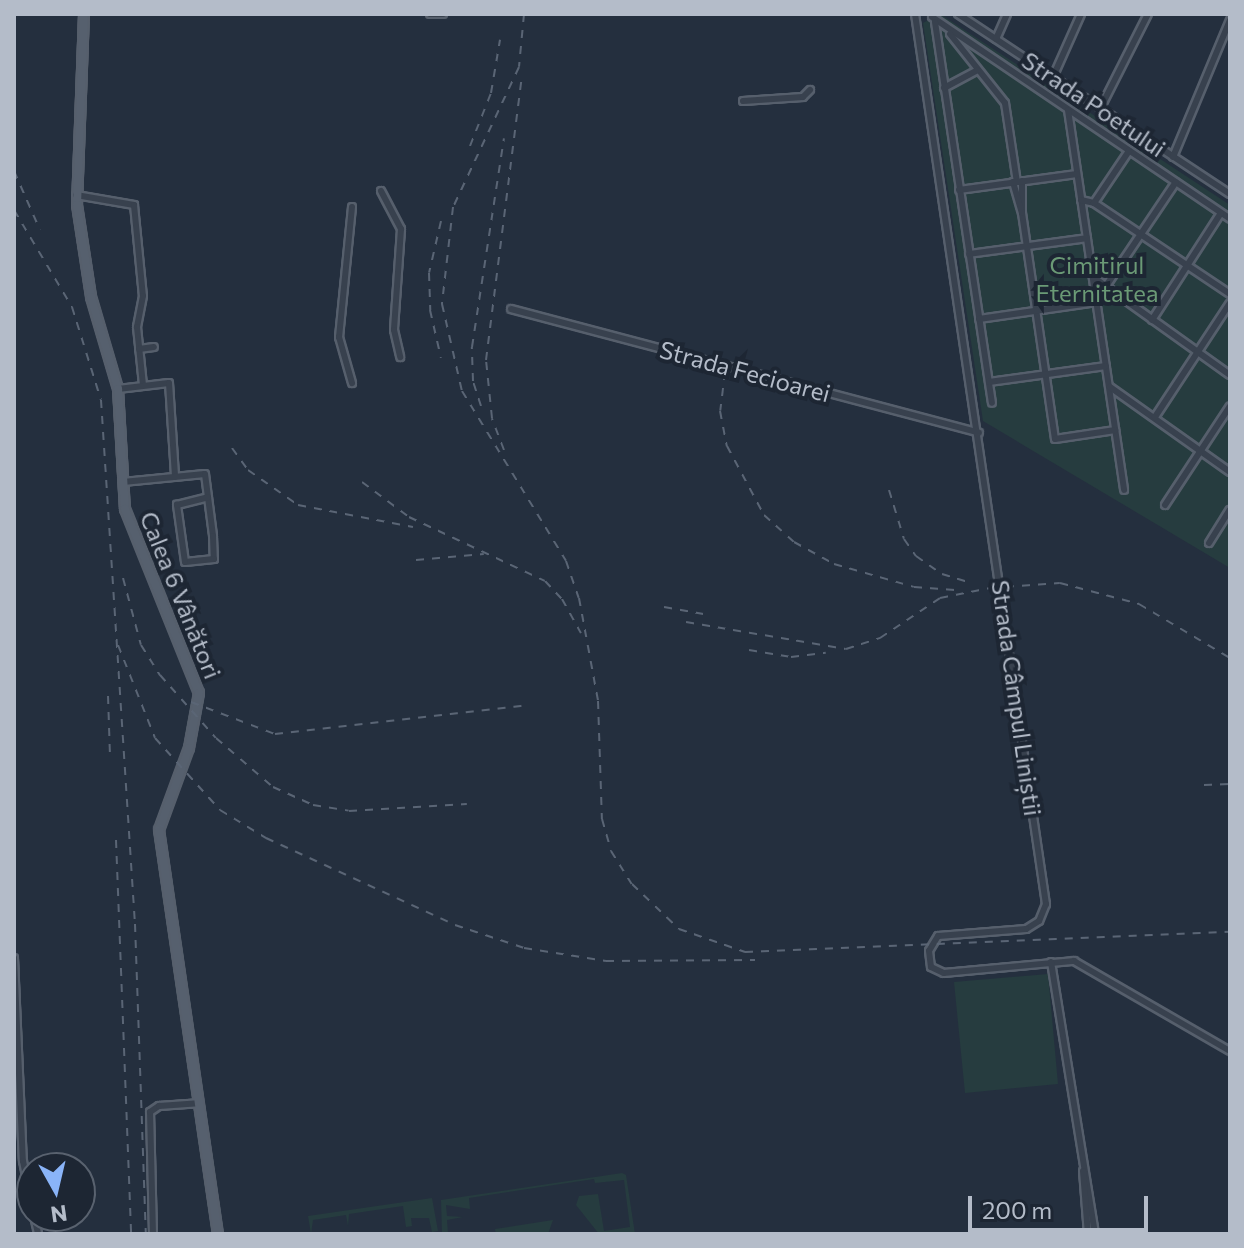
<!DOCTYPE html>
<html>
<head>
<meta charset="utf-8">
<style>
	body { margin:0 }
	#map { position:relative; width:1244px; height:1248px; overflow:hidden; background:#242f3e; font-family:Commissioner,sans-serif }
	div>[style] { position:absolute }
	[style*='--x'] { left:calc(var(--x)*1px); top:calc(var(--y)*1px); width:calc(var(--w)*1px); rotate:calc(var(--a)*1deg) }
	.green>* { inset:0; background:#263c3f }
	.roads { filter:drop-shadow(2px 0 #565f6c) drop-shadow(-2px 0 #565f6c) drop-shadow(0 2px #565f6c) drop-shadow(0 -2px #565f6c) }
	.minor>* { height:6px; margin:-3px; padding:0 3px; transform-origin:3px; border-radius:3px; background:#38414e }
	.major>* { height:8px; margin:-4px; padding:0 4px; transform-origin:4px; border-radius:4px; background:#56606e }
	.rail>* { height:2px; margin-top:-1px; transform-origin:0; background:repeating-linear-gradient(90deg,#5a6575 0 8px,transparent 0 16px) }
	span { translate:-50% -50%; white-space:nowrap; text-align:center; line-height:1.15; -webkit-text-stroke:8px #1d2633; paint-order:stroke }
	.street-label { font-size:24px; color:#b4bcc9 }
	.park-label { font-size:24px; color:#6b9a76 }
	.frame { position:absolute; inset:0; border:16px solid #b4bcc9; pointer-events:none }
	.north { position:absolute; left:16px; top:1152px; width:80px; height:80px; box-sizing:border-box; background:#1d2633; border:2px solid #59626f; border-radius:50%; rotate:172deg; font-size:22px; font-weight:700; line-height:32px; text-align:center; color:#b4bcc9 }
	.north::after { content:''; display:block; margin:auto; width:28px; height:36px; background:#8ab4f8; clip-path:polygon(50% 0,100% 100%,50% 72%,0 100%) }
	.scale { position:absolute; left:968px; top:1196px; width:180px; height:36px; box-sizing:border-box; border:4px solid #b4bcc9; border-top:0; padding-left:10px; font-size:24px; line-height:28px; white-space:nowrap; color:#b4bcc9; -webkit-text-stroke:6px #1d2633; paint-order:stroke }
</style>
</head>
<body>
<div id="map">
	<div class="green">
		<div style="clip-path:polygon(940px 14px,1230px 205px,1230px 568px,983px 421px,923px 23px)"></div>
		<div style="clip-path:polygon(1048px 974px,1058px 1084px,965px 1093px,954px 982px)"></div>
		<div style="clip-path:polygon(622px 1173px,626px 1175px,635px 1234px,599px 1234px,576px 1205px,579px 1196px,598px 1194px,604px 1231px,630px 1227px,624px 1180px,595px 1183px,594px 1179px,469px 1198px,470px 1209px,446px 1205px,447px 1216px,463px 1217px,447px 1220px,448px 1234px,442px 1234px,441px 1200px)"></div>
		<div style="clip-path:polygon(432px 1198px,438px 1231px,432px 1232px,429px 1218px,411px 1218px,412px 1226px,406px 1227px,403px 1206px,349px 1214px,348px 1226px,346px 1215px,313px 1220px,311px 1234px,308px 1216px)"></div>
		<div style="clip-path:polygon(553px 1220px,548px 1234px,496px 1234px,495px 1229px)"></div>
	</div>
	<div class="roads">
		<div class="minor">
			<div style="--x:430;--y:14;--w:13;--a:0"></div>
			<div style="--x:915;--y:14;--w:900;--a:81.63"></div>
			<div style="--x:1046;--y:904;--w:18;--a:112"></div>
			<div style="--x:1039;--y:921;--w:15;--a:148"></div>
			<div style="--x:1026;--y:929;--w:88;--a:175.5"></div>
			<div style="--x:938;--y:936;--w:17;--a:121"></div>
			<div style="--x:929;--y:951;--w:16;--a:83"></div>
			<div style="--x:931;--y:967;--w:14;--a:25"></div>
			<div style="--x:944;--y:973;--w:131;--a:-5.3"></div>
			<div style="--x:1074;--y:961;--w:180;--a:30"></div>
			<div style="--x:958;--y:14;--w:326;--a:33.5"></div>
			<div style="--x:932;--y:17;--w:360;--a:34.1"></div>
			<div style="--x:935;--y:22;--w:385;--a:81.5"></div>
			<div style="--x:950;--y:34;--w:88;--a:51.4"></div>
			<div style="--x:1005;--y:103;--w:80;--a:81.4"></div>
			<div style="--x:996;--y:39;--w:27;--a:-66"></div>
			<div style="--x:1053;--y:77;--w:69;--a:-66"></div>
			<div style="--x:944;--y:88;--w:38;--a:-28"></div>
			<div style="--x:743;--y:101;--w:60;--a:-3.8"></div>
			<div style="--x:803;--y:97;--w:10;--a:-45"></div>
			<div style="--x:1100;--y:109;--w:106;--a:-63.2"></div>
			<div style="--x:1068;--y:110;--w:384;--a:81.6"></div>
			<div style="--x:1173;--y:157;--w:148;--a:-67.4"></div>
			<div style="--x:1022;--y:181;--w:32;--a:90"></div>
			<div style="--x:1022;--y:213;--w:228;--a:81.7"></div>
			<div style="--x:1055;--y:439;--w:61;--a:-8.5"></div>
			<div style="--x:1013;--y:182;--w:32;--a:74"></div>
			<div style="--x:959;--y:190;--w:119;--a:-7.7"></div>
			<div style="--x:381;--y:191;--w:43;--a:62.2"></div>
			<div style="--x:401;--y:229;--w:101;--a:94"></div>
			<div style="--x:394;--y:330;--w:28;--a:77"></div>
			<div style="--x:76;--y:195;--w:59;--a:9.8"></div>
			<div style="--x:134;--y:205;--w:91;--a:84.4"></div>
			<div style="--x:143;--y:296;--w:32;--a:101"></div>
			<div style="--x:137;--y:327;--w:58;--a:84.1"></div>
			<div style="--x:1081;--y:200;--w:13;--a:13"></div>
			<div style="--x:1094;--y:203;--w:164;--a:33.8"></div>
			<div style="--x:1094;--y:203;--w:63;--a:-56.1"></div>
			<div style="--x:352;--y:207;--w:131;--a:95.7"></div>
			<div style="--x:339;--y:337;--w:48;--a:74.2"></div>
			<div style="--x:969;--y:254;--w:119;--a:-7.7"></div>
			<div style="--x:1093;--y:277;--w:168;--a:35.6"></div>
			<div style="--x:1106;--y:286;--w:125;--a:-56.1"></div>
			<div style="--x:511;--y:309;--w:484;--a:14.8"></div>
			<div style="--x:979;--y:319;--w:119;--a:-8.2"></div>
			<div style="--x:1152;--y:320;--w:127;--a:-57.2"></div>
			<div style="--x:139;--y:349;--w:15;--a:-8"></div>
			<div style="--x:989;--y:382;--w:118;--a:-7.8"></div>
			<div style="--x:1110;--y:387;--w:147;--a:35.3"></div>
			<div style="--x:118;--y:389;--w:51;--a:-6.7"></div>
			<div style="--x:169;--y:383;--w:94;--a:86.3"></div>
			<div style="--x:1155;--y:417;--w:136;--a:-56.7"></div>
			<div style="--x:123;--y:482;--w:82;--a:-5.6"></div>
			<div style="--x:205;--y:474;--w:63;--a:82.6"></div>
			<div style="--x:213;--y:536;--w:23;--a:88"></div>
			<div style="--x:214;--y:559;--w:29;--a:174"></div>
			<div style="--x:185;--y:562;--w:58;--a:-98"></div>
			<div style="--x:177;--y:505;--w:32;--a:-14"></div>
			<div style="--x:1165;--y:505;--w:118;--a:-56.7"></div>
			<div style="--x:1209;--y:543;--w:39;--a:-58"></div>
			<div style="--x:14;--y:958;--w:203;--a:87.5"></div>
			<div style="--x:23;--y:1161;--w:47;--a:78.9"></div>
			<div style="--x:1051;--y:962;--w:276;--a:80.8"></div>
			<div style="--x:1083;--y:1171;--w:63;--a:85.5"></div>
			<div style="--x:34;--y:1216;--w:18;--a:77"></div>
			<div style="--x:153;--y:1234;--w:122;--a:-91.4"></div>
			<div style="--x:150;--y:1112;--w:11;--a:-34"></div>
			<div style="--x:159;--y:1106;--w:39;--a:-4"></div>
		</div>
		<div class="major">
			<div style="--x:84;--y:14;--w:191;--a:92.1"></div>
			<div style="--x:77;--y:205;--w:93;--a:81.3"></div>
			<div style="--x:91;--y:297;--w:96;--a:73.6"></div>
			<div style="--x:118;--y:389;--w:120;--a:86.7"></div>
			<div style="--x:125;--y:509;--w:198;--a:68.1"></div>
			<div style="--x:199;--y:693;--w:56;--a:100.3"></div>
			<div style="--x:189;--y:748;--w:87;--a:110.1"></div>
			<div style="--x:159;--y:830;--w:408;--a:81.7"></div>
		</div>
	</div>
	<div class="rail">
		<div style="--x:524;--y:14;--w:53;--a:95.4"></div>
		<div style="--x:519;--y:67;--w:155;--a:115.2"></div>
		<div style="--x:453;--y:207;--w:98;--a:96.5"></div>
		<div style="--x:442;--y:304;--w:89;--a:77.1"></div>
		<div style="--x:462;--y:391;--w:199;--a:58.5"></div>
		<div style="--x:566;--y:561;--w:39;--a:71"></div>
		<div style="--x:579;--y:598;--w:105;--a:79.5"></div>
		<div style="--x:598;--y:701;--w:118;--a:88.1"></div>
		<div style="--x:602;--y:819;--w:33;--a:74"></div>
		<div style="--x:611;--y:851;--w:39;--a:58"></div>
		<div style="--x:632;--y:884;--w:65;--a:43.8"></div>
		<div style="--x:679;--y:929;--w:70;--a:19.2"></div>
		<div style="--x:745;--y:952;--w:485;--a:-2.4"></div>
		<div style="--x:470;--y:146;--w:57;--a:-68.4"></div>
		<div style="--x:491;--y:93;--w:54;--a:-80.4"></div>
		<div style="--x:14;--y:171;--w:64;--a:66.2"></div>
		<div style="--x:14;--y:210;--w:113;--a:59.1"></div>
		<div style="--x:72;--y:307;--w:97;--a:72.7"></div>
		<div style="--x:101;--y:400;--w:525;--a:86.29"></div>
		<div style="--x:135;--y:924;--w:310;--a:88"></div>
		<div style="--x:441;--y:221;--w:53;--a:103"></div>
		<div style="--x:429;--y:273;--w:37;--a:88"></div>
		<div style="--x:430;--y:310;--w:49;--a:77.1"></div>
		<div style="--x:725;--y:372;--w:39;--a:97"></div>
		<div style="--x:720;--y:411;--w:36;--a:79"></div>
		<div style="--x:727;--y:446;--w:78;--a:61.8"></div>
		<div style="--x:764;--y:515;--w:40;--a:42"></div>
		<div style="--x:794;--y:542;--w:46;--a:28.8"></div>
		<div style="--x:834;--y:564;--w:83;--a:16"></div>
		<div style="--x:914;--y:587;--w:41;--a:4.2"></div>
		<div style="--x:481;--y:406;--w:26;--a:-108"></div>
		<div style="--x:473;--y:381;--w:34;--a:-92"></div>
		<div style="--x:472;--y:347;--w:211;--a:-81.3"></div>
		<div style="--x:232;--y:448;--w:27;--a:54"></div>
		<div style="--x:248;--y:470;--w:61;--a:35"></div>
		<div style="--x:298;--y:505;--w:117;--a:10.8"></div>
		<div style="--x:504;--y:450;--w:34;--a:-111"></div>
		<div style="--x:492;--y:418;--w:58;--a:-95.9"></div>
		<div style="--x:486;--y:360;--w:287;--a:-82.8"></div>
		<div style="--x:362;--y:482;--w:59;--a:36.7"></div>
		<div style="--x:409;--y:517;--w:150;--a:25.2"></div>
		<div style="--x:545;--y:581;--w:25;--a:47"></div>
		<div style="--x:562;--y:599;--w:39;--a:61"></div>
		<div style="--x:889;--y:490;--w:51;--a:73"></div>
		<div style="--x:904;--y:539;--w:21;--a:55"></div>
		<div style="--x:916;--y:556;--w:32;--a:35"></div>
		<div style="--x:942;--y:574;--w:28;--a:17"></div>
		<div style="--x:416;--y:560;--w:68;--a:-5"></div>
		<div style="--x:123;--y:578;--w:69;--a:75"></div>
		<div style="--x:141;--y:645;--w:36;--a:58"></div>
		<div style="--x:160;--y:675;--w:84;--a:48.4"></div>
		<div style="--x:216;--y:738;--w:75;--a:40.7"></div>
		<div style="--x:273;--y:787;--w:44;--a:24.2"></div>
		<div style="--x:313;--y:805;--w:36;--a:9"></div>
		<div style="--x:349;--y:811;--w:118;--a:-3.4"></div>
		<div style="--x:664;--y:607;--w:40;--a:10"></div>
		<div style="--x:686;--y:622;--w:162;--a:9.6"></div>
		<div style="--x:846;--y:649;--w:36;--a:-18"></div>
		<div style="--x:880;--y:638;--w:72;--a:-33.7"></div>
		<div style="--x:940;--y:598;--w:51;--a:-11.3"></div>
		<div style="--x:990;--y:588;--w:70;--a:-4.1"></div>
		<div style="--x:1060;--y:583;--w:82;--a:14.9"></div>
		<div style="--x:1139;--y:604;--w:106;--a:30.7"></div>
		<div style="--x:118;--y:645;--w:100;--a:68.3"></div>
		<div style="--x:155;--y:738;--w:97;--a:47.9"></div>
		<div style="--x:220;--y:810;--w:54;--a:31.3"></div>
		<div style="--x:266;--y:838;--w:208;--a:24.7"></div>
		<div style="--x:455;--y:925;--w:73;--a:18.4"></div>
		<div style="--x:524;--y:948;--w:83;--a:9"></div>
		<div style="--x:606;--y:961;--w:149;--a:-0.4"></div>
		<div style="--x:749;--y:650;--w:43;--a:9.5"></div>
		<div style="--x:791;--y:657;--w:35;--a:-7"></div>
		<div style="--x:108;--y:696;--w:60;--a:88.1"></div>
		<div style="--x:191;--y:702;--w:90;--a:20.9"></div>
		<div style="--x:275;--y:734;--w:256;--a:-6.5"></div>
		<div style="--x:1204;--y:785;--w:26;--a:-2"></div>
		<div style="--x:116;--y:840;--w:394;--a:87.8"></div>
	</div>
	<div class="street-label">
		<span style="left:1094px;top:104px;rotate:34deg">Strada Poetului</span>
		<span style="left:745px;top:371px;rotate:15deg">Strada Fecioarei</span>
		<span style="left:181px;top:595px;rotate:68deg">Calea 6 Vânători</span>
		<span style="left:1017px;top:698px;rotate:82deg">Strada Câmpul Liniștii</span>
	</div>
	<div class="park-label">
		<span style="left:1097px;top:279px">Cimitirul<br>Eternitatea</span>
	</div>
	<div class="frame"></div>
	<div class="north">N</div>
	<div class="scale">200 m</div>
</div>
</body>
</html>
